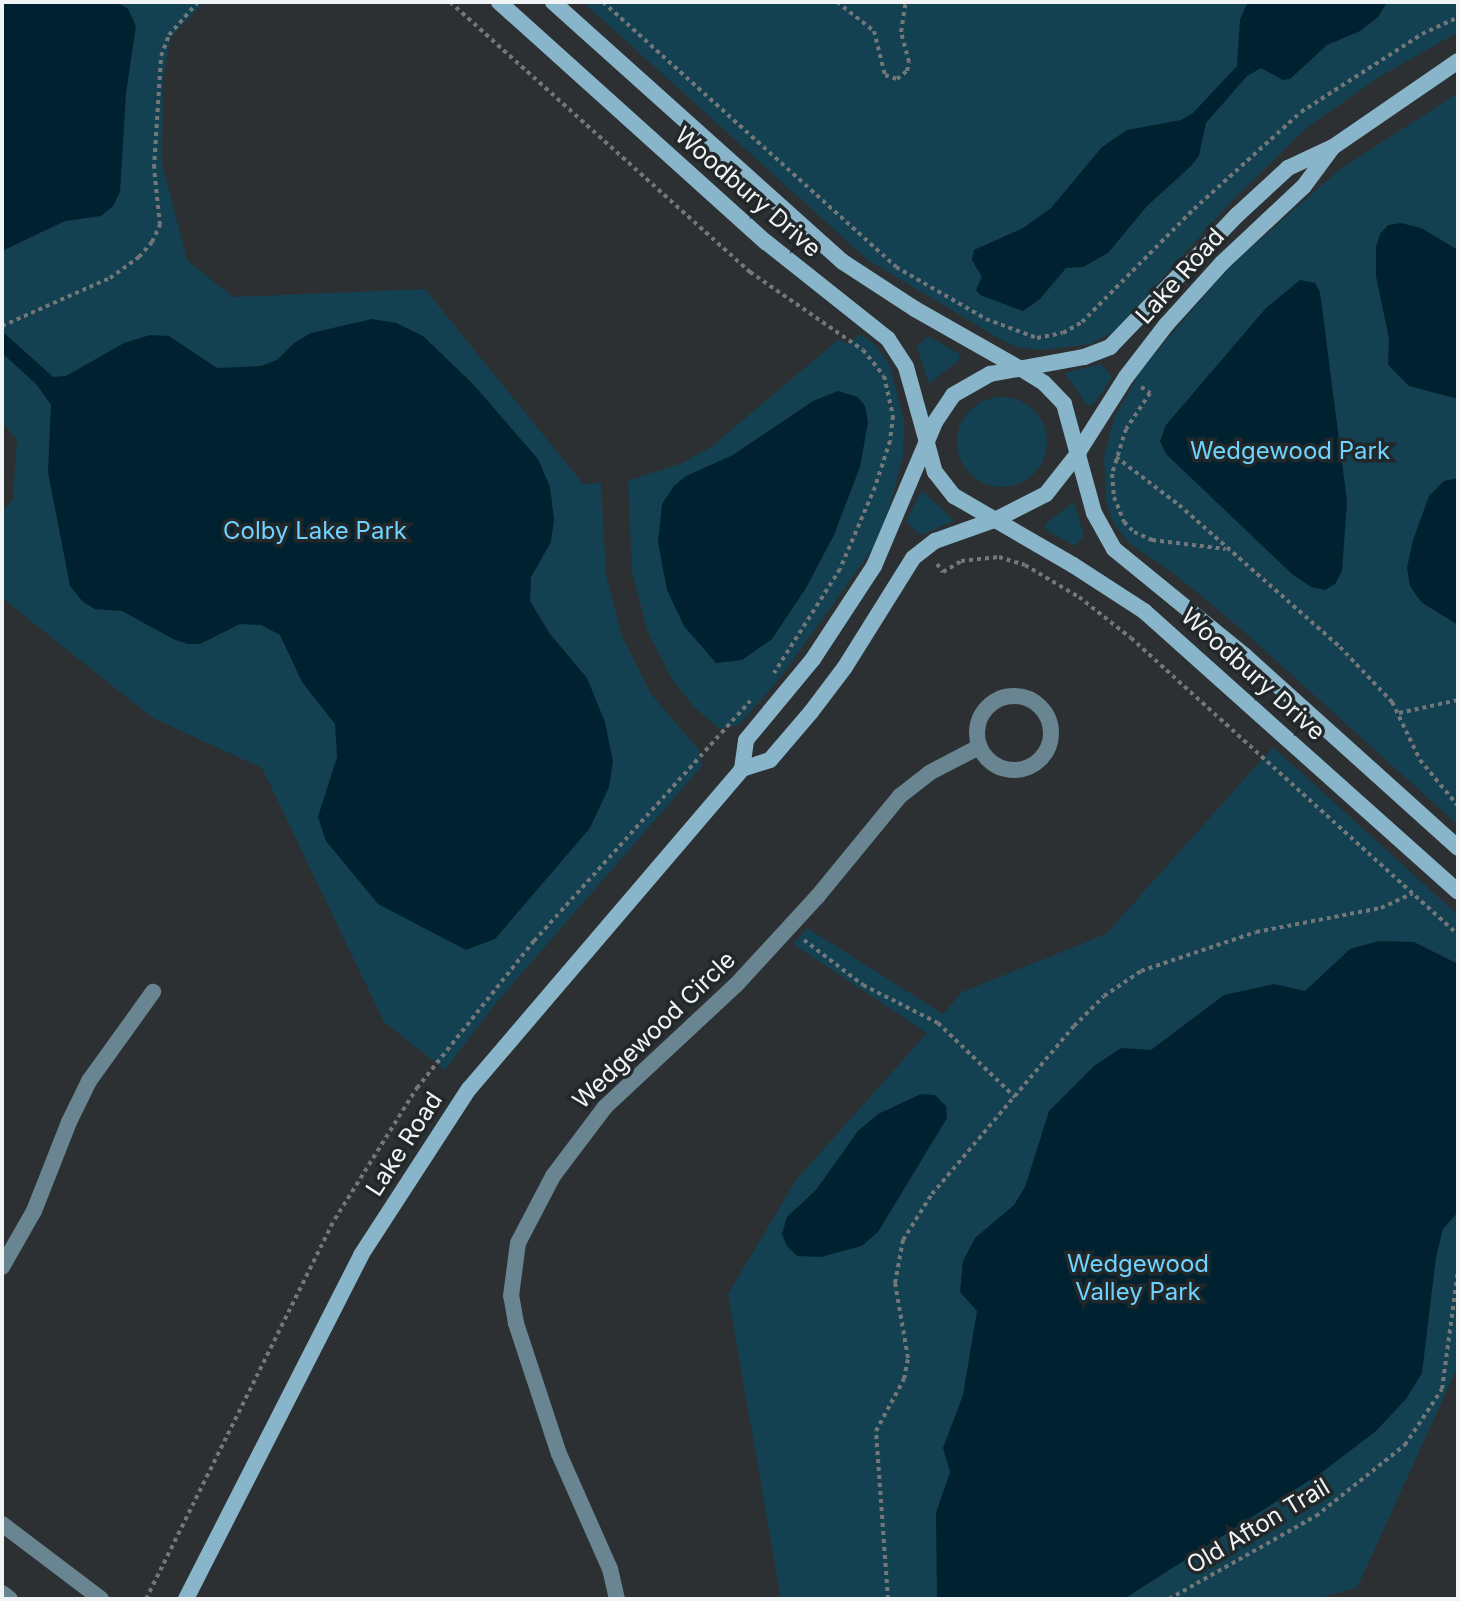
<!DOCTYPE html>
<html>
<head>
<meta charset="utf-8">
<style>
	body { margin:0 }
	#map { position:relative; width:1460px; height:1601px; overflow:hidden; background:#2c3032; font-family:Inter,sans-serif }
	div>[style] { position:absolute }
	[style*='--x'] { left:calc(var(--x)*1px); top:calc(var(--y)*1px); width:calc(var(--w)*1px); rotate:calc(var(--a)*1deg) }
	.green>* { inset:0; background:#134152 }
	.round { border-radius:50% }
	.water>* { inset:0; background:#002230 }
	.path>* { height:4px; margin-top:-2px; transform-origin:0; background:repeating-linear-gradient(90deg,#737779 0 4px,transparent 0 8px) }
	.street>* { height:16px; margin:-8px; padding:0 8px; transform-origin:8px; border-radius:8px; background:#698591 }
	.street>.ring { margin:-8px; padding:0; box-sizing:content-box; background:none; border:16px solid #698591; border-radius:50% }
	.secondary>* { height:16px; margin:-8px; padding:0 8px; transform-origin:8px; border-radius:8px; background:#88b5c9 }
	span { translate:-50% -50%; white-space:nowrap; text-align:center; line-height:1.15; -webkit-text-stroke:7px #222729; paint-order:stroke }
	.street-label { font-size:24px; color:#f1f4f5 }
	.park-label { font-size:24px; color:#6ed3fe }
	.frame { position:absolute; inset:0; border:4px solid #f1f4f5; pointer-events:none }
</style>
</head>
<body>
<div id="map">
	<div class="green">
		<div style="clip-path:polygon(2px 2px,205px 2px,171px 37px,163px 80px,162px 163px,187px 260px,233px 297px,425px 289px,583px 484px,601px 483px,606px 575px,622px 636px,651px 694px,699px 750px,702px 766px,496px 1003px,445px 1070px,384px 1022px,262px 768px,153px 718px,2px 598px,2px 513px,13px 499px,17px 440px,2px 421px)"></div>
		<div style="clip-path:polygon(583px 2px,1458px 2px,1458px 32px,1379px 77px,1304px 130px,1229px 204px,1115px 331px,1090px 344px,1042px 350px,1017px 347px,1000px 339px,868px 260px)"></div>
		<div style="clip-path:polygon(1458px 93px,1458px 825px,1239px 627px,1177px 576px,1129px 543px,1114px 524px,1106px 502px,1104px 457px,1115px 416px,1142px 369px,1228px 268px,1339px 170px)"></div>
		<div style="clip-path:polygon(860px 334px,874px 344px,890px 365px,904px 421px,903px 457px,889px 508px,873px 548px,780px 678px,739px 725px,720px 729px,694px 707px,672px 679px,647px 630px,632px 571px,628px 481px,682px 463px,711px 447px,839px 339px,848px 344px)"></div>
		<div style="clip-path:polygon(928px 336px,959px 354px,959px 360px,929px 384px,917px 347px)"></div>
		<div style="clip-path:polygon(1101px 364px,1112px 377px,1093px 405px,1087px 405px,1065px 373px)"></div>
		<div class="round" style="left:957px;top:397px;width:90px;height:90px"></div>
		<div style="clip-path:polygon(924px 492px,954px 521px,921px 535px,906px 522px,920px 493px)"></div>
		<div style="clip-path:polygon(1074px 502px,1084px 536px,1075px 546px,1046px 530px,1045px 524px)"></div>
		<div style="clip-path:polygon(1273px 747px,1458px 915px,1458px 1366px,1357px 1588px,1314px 1599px,781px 1599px,728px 1294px,796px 1180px,927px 1033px,793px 944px,807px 928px,943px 1014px,962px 992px,1106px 934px)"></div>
	</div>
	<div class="water">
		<div style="clip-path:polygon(2px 2px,117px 2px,128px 9px,136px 26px,126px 93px,120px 192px,113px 206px,101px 216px,65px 221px,2px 251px)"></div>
		<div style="clip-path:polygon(1248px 2px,1387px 2px,1378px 17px,1360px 31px,1327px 45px,1290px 79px,1283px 80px,1261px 68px,1247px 76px,1206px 123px,1199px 156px,1191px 166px,1147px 206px,1108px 253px,1083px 267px,1066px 268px,1040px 299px,1023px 311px,980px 295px,976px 290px,982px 277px,972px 260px,974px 250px,1023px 228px,1051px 208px,1102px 147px,1127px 130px,1181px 120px,1193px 113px,1237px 66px,1240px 19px)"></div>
		<div style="clip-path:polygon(1401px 223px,1421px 228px,1458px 250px,1458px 399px,1409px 386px,1388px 365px,1389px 339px,1376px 276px,1376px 247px,1380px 234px,1388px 225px)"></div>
		<div style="clip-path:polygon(1300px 280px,1315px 283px,1320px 292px,1347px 501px,1342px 571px,1335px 584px,1325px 590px,1311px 587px,1292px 574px,1166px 454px,1160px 441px,1166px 425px,1266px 308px)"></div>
		<div style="clip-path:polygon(372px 319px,396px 323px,423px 336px,473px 384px,538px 459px,550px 487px,554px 519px,551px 542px,531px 577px,530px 601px,550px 634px,587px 678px,605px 722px,613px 761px,609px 787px,590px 828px,495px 939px,466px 950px,378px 904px,326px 841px,318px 817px,337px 757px,335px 724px,302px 682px,280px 635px,261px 625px,240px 624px,200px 644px,188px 644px,173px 639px,122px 611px,95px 609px,83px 602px,70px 586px,48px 472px,51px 405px,37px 385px,2px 353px,2px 331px,53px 377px,66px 376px,124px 343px,150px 335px,169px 336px,217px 368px,261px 366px,277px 360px,294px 343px,311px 333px)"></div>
		<div style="clip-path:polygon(838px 391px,858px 397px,865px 406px,868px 422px,860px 467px,834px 535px,806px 588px,772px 639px,742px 660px,716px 663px,684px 626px,667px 590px,658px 542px,662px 504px,674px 486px,686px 476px,733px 455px,813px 401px)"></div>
		<div style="clip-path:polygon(1458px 478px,1458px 625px,1421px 602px,1410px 586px,1407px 568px,1413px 540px,1429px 496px,1444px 481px)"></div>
		<div style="clip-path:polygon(1379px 941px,1414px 942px,1458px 964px,1458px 1212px,1443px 1229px,1436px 1257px,1422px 1373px,1406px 1399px,1376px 1431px,1321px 1473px,1124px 1599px,937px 1599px,936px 1513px,950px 1472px,943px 1448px,963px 1395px,977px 1311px,960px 1292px,963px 1261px,975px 1238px,1014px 1205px,1025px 1187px,1049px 1111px,1094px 1066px,1121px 1048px,1151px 1050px,1224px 995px,1274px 984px,1305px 991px,1350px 949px)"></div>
		<div style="clip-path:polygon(921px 1094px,935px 1095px,946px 1106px,947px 1118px,878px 1232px,862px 1246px,821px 1257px,797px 1256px,787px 1246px,782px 1234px,787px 1217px,816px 1190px,858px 1131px,878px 1114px)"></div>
	</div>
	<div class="path">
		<div style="--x:450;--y:2;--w:404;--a:42"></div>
		<div style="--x:750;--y:272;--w:137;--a:34.6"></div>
		<div style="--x:863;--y:350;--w:33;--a:51"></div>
		<div style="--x:884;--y:376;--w:41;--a:77.3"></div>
		<div style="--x:893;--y:416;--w:25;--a:97"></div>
		<div style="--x:890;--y:441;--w:48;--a:108.1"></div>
		<div style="--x:875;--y:487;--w:89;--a:113.1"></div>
		<div style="--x:840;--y:569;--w:123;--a:122.4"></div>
		<div style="--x:603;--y:2;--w:395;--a:42.1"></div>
		<div style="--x:896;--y:267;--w:104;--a:30"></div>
		<div style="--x:986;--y:319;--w:54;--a:20.4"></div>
		<div style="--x:1037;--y:338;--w:26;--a:-11"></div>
		<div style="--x:1063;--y:333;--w:22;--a:-30"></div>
		<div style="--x:1082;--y:322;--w:159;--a:-45.3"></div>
		<div style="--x:1194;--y:209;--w:144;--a:-42.2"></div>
		<div style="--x:1301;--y:112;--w:144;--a:-32.8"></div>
		<div style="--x:1422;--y:34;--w:40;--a:-25"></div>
		<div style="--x:837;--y:2;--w:47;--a:38.1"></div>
		<div style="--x:874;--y:31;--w:45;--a:76"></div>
		<div style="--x:885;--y:75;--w:13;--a:18"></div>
		<div style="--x:897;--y:79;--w:13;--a:-39"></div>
		<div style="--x:907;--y:71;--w:9;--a:-77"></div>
		<div style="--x:909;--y:62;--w:31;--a:-105"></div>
		<div style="--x:901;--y:32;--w:30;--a:-81"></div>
		<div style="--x:2;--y:326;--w:118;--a:-24"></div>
		<div style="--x:110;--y:278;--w:36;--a:-36"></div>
		<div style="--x:139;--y:257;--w:20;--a:-49"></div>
		<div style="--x:152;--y:242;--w:19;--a:-65"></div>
		<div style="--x:160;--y:225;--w:57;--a:-96"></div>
		<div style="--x:154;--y:168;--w:112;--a:-86.4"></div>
		<div style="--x:161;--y:56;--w:22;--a:-69"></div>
		<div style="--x:169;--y:35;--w:44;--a:-48.7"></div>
		<div style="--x:1141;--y:387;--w:11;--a:34"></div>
		<div style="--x:1150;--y:393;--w:43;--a:123.7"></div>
		<div style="--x:1126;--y:429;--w:47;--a:107.3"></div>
		<div style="--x:1112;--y:474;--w:23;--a:85"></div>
		<div style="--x:1114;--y:497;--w:27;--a:68"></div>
		<div style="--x:1124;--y:522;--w:14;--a:45"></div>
		<div style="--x:1134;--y:532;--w:20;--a:24"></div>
		<div style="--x:1152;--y:540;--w:74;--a:7"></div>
		<div style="--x:1116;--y:457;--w:79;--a:37.3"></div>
		<div style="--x:1179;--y:505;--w:215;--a:41.4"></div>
		<div style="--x:1340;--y:647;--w:76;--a:46.6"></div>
		<div style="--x:1392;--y:702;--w:64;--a:64.2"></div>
		<div style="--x:1420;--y:760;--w:60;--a:50.4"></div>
		<div style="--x:937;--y:564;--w:10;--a:53"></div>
		<div style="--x:943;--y:572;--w:21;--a:-31"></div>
		<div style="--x:961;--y:561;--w:38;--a:-6"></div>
		<div style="--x:999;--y:557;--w:27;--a:17"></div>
		<div style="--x:1025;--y:565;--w:63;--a:30.7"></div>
		<div style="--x:1079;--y:597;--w:66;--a:38.3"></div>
		<div style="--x:1131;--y:638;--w:441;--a:42.2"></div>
		<div style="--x:1399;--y:713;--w:60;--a:-12.4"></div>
		<div style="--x:804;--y:940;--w:74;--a:37.3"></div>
		<div style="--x:863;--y:985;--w:84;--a:26.9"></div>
		<div style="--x:938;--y:1023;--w:107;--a:43.9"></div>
		<div style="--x:146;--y:1599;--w:424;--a:-63.6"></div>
		<div style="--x:335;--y:1219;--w:155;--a:-58"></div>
		<div style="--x:417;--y:1088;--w:188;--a:-51.5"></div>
		<div style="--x:534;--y:941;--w:323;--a:-48"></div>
		<div style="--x:888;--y:1599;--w:168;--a:-94.1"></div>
		<div style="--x:876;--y:1431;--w:59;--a:-61.7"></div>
		<div style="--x:904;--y:1379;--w:21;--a:-79"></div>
		<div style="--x:908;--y:1358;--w:76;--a:-99.8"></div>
		<div style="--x:895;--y:1283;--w:44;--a:-79.5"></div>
		<div style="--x:903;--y:1240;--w:54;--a:-57.8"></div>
		<div style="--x:932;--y:1194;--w:220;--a:-49.8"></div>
		<div style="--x:1074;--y:1026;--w:42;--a:-45"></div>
		<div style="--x:1104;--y:996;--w:45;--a:-34"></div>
		<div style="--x:1141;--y:971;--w:121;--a:-18.7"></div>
		<div style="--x:1256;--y:932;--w:127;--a:-10.9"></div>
		<div style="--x:1381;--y:908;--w:35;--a:-25"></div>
		<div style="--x:1169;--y:1599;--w:169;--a:-29.5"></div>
		<div style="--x:1316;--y:1516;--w:114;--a:-38.6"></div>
		<div style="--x:1405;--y:1445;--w:67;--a:-56.5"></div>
		<div style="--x:1442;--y:1389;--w:119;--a:-82.3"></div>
	</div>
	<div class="street">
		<div class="ring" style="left:977px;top:696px;width:58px;height:58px"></div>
		<div style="--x:2;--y:1267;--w:64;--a:-60.3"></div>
		<div style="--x:34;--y:1211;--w:96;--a:-68.5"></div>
		<div style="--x:69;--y:1122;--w:46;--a:-64"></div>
		<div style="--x:89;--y:1081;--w:110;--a:-54.3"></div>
		<div style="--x:2;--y:1524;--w:124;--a:37.1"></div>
		<div style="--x:2;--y:1593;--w:10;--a:37"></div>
		<div style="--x:617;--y:1599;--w:31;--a:-103"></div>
		<div style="--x:610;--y:1569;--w:126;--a:-113.9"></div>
		<div style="--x:559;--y:1454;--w:138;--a:-108.2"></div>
		<div style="--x:516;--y:1323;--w:27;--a:-100"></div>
		<div style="--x:511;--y:1296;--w:53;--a:-82.5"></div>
		<div style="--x:518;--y:1243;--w:76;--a:-62.4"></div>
		<div style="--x:553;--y:1176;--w:86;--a:-53"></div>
		<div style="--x:605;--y:1107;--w:179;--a:-43"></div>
		<div style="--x:736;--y:985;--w:120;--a:-47.4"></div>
		<div style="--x:817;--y:897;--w:131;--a:-50.6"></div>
		<div style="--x:900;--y:796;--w:37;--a:-38"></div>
		<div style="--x:929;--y:773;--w:56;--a:-27.5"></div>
	</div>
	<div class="secondary">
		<div style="--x:499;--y:2;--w:359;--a:42"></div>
		<div style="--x:766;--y:242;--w:156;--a:38.5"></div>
		<div style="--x:888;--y:339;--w:33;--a:57"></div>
		<div style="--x:906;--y:367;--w:78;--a:74.4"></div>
		<div style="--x:553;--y:2;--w:389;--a:41.9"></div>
		<div style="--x:843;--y:262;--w:86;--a:33.1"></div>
		<div style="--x:915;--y:309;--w:120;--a:29.6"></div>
		<div style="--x:1020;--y:368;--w:28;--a:32"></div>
		<div style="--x:1044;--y:383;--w:29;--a:46"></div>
		<div style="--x:1064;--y:404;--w:113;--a:74.6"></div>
		<div style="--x:1094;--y:513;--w:41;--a:60.9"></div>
		<div style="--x:1114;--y:549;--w:168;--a:39.2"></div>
		<div style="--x:1244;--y:655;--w:288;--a:42"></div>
		<div style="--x:927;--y:443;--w:30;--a:75"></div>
		<div style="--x:935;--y:472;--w:31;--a:52"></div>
		<div style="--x:954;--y:496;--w:138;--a:30.1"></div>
		<div style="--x:1073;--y:565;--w:85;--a:32.9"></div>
		<div style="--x:1144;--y:611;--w:421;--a:41.8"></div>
		<div style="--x:1079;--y:451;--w:88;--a:-57.6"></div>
		<div style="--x:1126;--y:377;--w:66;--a:-52.4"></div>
		<div style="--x:1166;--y:325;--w:84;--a:-47.9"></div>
		<div style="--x:1222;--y:263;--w:112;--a:-43.2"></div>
		<div style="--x:1304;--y:186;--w:47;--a:-53.6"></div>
		<div style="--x:995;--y:520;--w:57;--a:-27"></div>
		<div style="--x:1046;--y:494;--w:53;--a:-51.8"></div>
		<div style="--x:742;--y:769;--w:29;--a:-82"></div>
		<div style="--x:746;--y:740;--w:105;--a:-50.4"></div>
		<div style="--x:813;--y:659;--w:111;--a:-56.7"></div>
		<div style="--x:874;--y:566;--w:156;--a:-67"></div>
		<div style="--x:935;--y:422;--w:32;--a:-56"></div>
		<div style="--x:953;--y:395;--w:43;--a:-29.6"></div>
		<div style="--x:990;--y:374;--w:96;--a:-10.3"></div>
		<div style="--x:1084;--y:357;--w:28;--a:-21"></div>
		<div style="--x:1110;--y:347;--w:182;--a:-46.1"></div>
		<div style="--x:1236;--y:216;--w:71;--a:-42.7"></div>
		<div style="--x:1288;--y:168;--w:50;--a:-25"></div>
		<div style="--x:1333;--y:147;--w:152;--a:-34.5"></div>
		<div style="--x:186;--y:1599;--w:386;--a:-63"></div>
		<div style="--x:361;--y:1255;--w:198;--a:-57"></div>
		<div style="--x:469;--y:1089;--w:421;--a:-49.5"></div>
		<div style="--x:742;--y:769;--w:29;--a:-18"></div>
		<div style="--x:770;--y:760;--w:63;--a:-49.5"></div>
		<div style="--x:811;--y:712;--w:56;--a:-52.9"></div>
		<div style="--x:845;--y:667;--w:128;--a:-58"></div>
		<div style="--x:913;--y:558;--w:28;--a:-38"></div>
		<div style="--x:935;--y:541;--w:63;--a:-19.6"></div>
	</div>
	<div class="street-label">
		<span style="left:748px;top:192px;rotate:41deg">Woodbury Drive</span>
		<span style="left:1180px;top:276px;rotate:-48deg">Lake Road</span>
		<span style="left:1253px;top:674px;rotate:42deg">Woodbury Drive</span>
		<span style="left:654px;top:1030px;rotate:-44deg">Wedgewood Circle</span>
		<span style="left:404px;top:1144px;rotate:-57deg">Lake Road</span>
		<span style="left:1258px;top:1526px;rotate:-31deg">Old Afton Trail</span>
	</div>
	<div class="park-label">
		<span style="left:1290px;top:451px">Wedgewood Park</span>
		<span style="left:315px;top:531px">Colby Lake Park</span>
		<span style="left:1138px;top:1278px">Wedgewood<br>Valley Park</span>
	</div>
	<div class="frame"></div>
</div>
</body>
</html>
